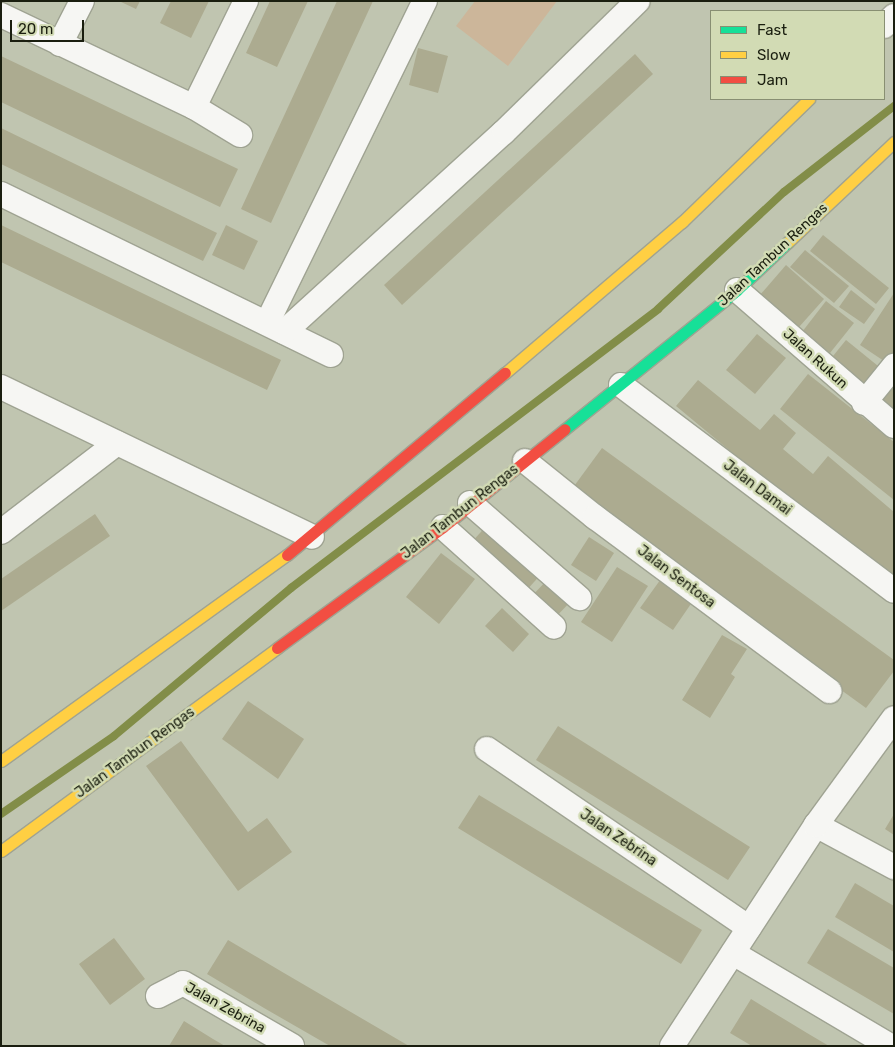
<!DOCTYPE html>
<html>
<head>
<meta charset="utf-8">
<style>
	body { margin:0 }
	#map { position:relative; width:895px; height:1047px; overflow:hidden; background:#c0c5b0; font-family:Rubik,sans-serif }
	div>[style] { position:absolute }
	[style*='--x'] { left:calc(var(--x)*1px); top:calc(var(--y)*1px); width:calc(var(--w)*1px); rotate:calc(var(--a)*1deg) }
	.green>* { inset:0; background:#ccb69a }
	.stream>* { height:8px; margin:-4px; padding:0 4px; transform-origin:4px; border-radius:4px; background:#828d48 }
	.building>* { inset:0; background:#acab90 }
	.roads { filter:drop-shadow(1px 0 #9fa392) drop-shadow(-1px 0 #9fa392) drop-shadow(0 1px #9fa392) drop-shadow(0 -1px #9fa392) }
	.street>* { height:24px; margin:-12px; padding:0 12px; transform-origin:12px; border-radius:12px; background:#f6f6f3 }
	.fast>* { height:11px; margin:-5.5px; padding:0 5.5px; transform-origin:5.5px; border-radius:5.5px; background:#16e098 }
	.slow>* { height:11px; margin:-5.5px; padding:0 5.5px; transform-origin:5.5px; border-radius:5.5px; background:#ffcf43 }
	.jam>* { height:11px; margin:-5.5px; padding:0 5.5px; transform-origin:5.5px; border-radius:5.5px; background:#f24e42 }
	span { translate:-50% -50%; white-space:nowrap; text-align:center; line-height:1.15; -webkit-text-stroke:5px #d2dbb4; paint-order:stroke }
	.street-label { font-size:14px; color:#1a1e0f }
	.frame { position:absolute; inset:0; border:2px solid #1a1e0f; pointer-events:none }
	.legend { position:absolute; left:710px; top:10px; width:175px; height:90px; box-sizing:border-box; background:#d2dbb4; border:1px solid #888f72; margin:0; padding:6px 9px; list-style:none; font-size:15px; color:#1a1e0f }
	.legend li { display:flex; align-items:center; gap:10px; height:25px }
	.legend b { width:25px; border:1px solid #888f72 }
	.scale { position:absolute; left:10px; top:20px; width:74px; height:22px; box-sizing:border-box; border:2px solid #1a1e0f; border-top:0; padding-left:6px; font-size:15px; line-height:18px; white-space:nowrap; color:#1a1e0f; -webkit-text-stroke:4px #d2dbb4; paint-order:stroke }
</style>
</head>
<body>
<div id="map">
	<div class="green">
		<div style="clip-path:polygon(475px 1px,557px 1px,508px 66px,456px 26px)"></div>
	</div>
	<div class="stream">
		<div style="--x:1;--y:814;--w:137;--a:-34.6"></div>
		<div style="--x:114;--y:736;--w:231;--a:-39.9"></div>
		<div style="--x:291;--y:588;--w:461;--a:-37.2"></div>
		<div style="--x:658;--y:309;--w:172;--a:-42.9"></div>
		<div style="--x:784;--y:192;--w:140;--a:-38"></div>
	</div>
	<div class="building">
		<div style="clip-path:polygon(119px 1px,140px 1px,136px 9px)"></div>
		<div style="clip-path:polygon(171px 1px,209px 1px,191px 38px,160px 23px)"></div>
		<div style="clip-path:polygon(270px 1px,308px 1px,277px 67px,246px 53px)"></div>
		<div style="clip-path:polygon(337px 1px,373px 1px,271px 223px,241px 209px)"></div>
		<div style="clip-path:polygon(418px 48px,448px 56px,438px 93px,409px 85px)"></div>
		<div style="clip-path:polygon(635px 54px,653px 74px,402px 305px,384px 285px)"></div>
		<div style="clip-path:polygon(1px 56px,238px 169px,220px 207px,1px 102px)"></div>
		<div style="clip-path:polygon(1px 128px,217px 233px,203px 261px,1px 164px)"></div>
		<div style="clip-path:polygon(1px 225px,281px 360px,267px 390px,1px 262px)"></div>
		<div style="clip-path:polygon(226px 225px,258px 241px,244px 270px,212px 255px)"></div>
		<div style="clip-path:polygon(823px 235px,889px 288px,876px 304px,810px 251px)"></div>
		<div style="clip-path:polygon(805px 250px,849px 286px,834px 303px,790px 267px)"></div>
		<div style="clip-path:polygon(786px 265px,824px 299px,791px 336px,753px 303px)"></div>
		<div style="clip-path:polygon(851px 290px,875px 309px,864px 324px,839px 307px)"></div>
		<div style="clip-path:polygon(894px 293px,894px 352px,887px 363px,860px 345px)"></div>
		<div style="clip-path:polygon(826px 301px,854px 323px,830px 353px,802px 332px)"></div>
		<div style="clip-path:polygon(757px 334px,786px 358px,755px 394px,726px 370px)"></div>
		<div style="clip-path:polygon(846px 340px,883px 370px,866px 391px,829px 361px)"></div>
		<div style="clip-path:polygon(808px 374px,894px 442px,894px 500px,780px 409px)"></div>
		<div style="clip-path:polygon(894px 376px,894px 418px,873px 402px)"></div>
		<div style="clip-path:polygon(698px 380px,760px 430px,774px 414px,796px 433px,783px 449px,813px 474px,828px 456px,894px 512px,894px 587px,676px 406px)"></div>
		<div style="clip-path:polygon(602px 448px,894px 660px,894px 671px,866px 708px,569px 493px)"></div>
		<div style="clip-path:polygon(95px 514px,110px 536px,1px 611px,1px 579px)"></div>
		<div style="clip-path:polygon(489px 523px,544px 571px,525px 592px,470px 544px)"></div>
		<div style="clip-path:polygon(589px 537px,614px 553px,596px 581px,571px 565px)"></div>
		<div style="clip-path:polygon(441px 553px,475px 579px,439px 624px,406px 597px)"></div>
		<div style="clip-path:polygon(617px 567px,648px 586px,612px 642px,581px 622px)"></div>
		<div style="clip-path:polygon(551px 576px,574px 598px,551px 622px,528px 600px)"></div>
		<div style="clip-path:polygon(663px 576px,695px 598px,673px 630px,640px 608px)"></div>
		<div style="clip-path:polygon(502px 608px,529px 634px,513px 652px,485px 626px)"></div>
		<div style="clip-path:polygon(722px 635px,747px 649px,731px 674px,735px 677px,710px 718px,682px 700px)"></div>
		<div style="clip-path:polygon(248px 701px,304px 739px,278px 779px,222px 739px)"></div>
		<div style="clip-path:polygon(558px 726px,750px 847px,728px 880px,536px 760px)"></div>
		<div style="clip-path:polygon(181px 741px,248px 832px,267px 818px,292px 852px,238px 891px,146px 766px)"></div>
		<div style="clip-path:polygon(479px 795px,702px 930px,681px 964px,458px 828px)"></div>
		<div style="clip-path:polygon(894px 814px,894px 835px,885px 829px)"></div>
		<div style="clip-path:polygon(855px 883px,894px 906px,894px 952px,835px 917px)"></div>
		<div style="clip-path:polygon(828px 929px,894px 968px,894px 1014px,807px 963px)"></div>
		<div style="clip-path:polygon(114px 938px,145px 979px,110px 1005px,79px 964px)"></div>
		<div style="clip-path:polygon(228px 940px,284px 973px,409px 1046px,330px 1046px,264px 1008px,207px 974px)"></div>
		<div style="clip-path:polygon(751px 999px,807px 1033px,829px 1046px,752px 1046px,730px 1033px)"></div>
		<div style="clip-path:polygon(184px 1021px,213px 1039px,225px 1046px,169px 1046px)"></div>
	</div>
	<div class="roads">
		<div class="street">
			<div style="--x:1;--y:15;--w:214;--a:25.5"></div>
			<div style="--x:194;--y:107;--w:54;--a:31.3"></div>
			<div style="--x:884;--y:26;--w:14;--a:-45"></div>
			<div style="--x:60;--y:44;--w:48;--a:-62.9"></div>
			<div style="--x:194;--y:107;--w:118;--a:-63.9"></div>
			<div style="--x:1;--y:194;--w:367;--a:26"></div>
			<div style="--x:737;--y:290;--w:208;--a:40.9"></div>
			<div style="--x:267;--y:323;--w:359;--a:-63.9"></div>
			<div style="--x:284;--y:332;--w:297;--a:-42.3"></div>
			<div style="--x:504;--y:132;--w:187;--a:-44.4"></div>
			<div style="--x:621;--y:385;--w:342;--a:37"></div>
			<div style="--x:1;--y:387;--w:345;--a:25.7"></div>
			<div style="--x:864;--y:403;--w:48;--a:-51"></div>
			<div style="--x:525;--y:461;--w:90;--a:38.7"></div>
			<div style="--x:595;--y:517;--w:292;--a:36.6"></div>
			<div style="--x:470;--y:503;--w:145;--a:41.1"></div>
			<div style="--x:443;--y:527;--w:149;--a:42"></div>
			<div style="--x:1;--y:532;--w:146;--a:-37.5"></div>
			<div style="--x:487;--y:749;--w:317;--a:34.3"></div>
			<div style="--x:816;--y:825;--w:89;--a:28.3"></div>
			<div style="--x:733;--y:953;--w:182;--a:30.6"></div>
			<div style="--x:158;--y:996;--w:28;--a:-27"></div>
			<div style="--x:183;--y:983;--w:126;--a:30"></div>
			<div style="--x:672;--y:1046;--w:264;--a:-56.9"></div>
			<div style="--x:816;--y:825;--w:132;--a:-53.9"></div>
		</div>
		<div class="fast">
			<div style="--x:565;--y:429;--w:221;--a:-38.9"></div>
			<div style="--x:737;--y:290;--w:70;--a:-43.3"></div>
		</div>
		<div class="slow">
			<div style="--x:788;--y:242;--w:146;--a:-43.3"></div>
			<div style="--x:505;--y:373;--w:233;--a:-40.5"></div>
			<div style="--x:682;--y:222;--w:177;--a:-44.1"></div>
			<div style="--x:1;--y:761;--w:352;--a:-35.8"></div>
			<div style="--x:1;--y:851;--w:343;--a:-36.3"></div>
		</div>
		<div class="jam">
			<div style="--x:287;--y:555;--w:284;--a:-39.9"></div>
			<div style="--x:277;--y:648;--w:205;--a:-36.1"></div>
			<div style="--x:443;--y:527;--w:156;--a:-38.8"></div>
		</div>
	</div>
	<div class="street-label">
		<span style="left:773px;top:255px;rotate:-43deg">Jalan Tambun Rengas</span>
		<span style="left:815px;top:359px;rotate:42deg">Jalan Rukun</span>
		<span style="left:757px;top:488px;rotate:37deg">Jalan Damai</span>
		<span style="left:460px;top:512px;rotate:-38deg">Jalan Tambun Rengas</span>
		<span style="left:676px;top:577px;rotate:37deg">Jalan Sentosa</span>
		<span style="left:135px;top:753px;rotate:-36deg">Jalan Tambun Rengas</span>
		<span style="left:618px;top:838px;rotate:34deg">Jalan Zebrina</span>
		<span style="left:225px;top:1008px;rotate:29deg">Jalan Zebrina</span>
	</div>
	<div class="frame"></div>
	<ul class="legend">
	<li><b style="height:6px;background:#16e098"></b>Fast</li>
	<li><b style="height:6px;background:#ffcf43"></b>Slow</li>
	<li><b style="height:6px;background:#f24e42"></b>Jam</li>
	</ul>
	<div class="scale">20 m</div>
</div>
</body>
</html>
